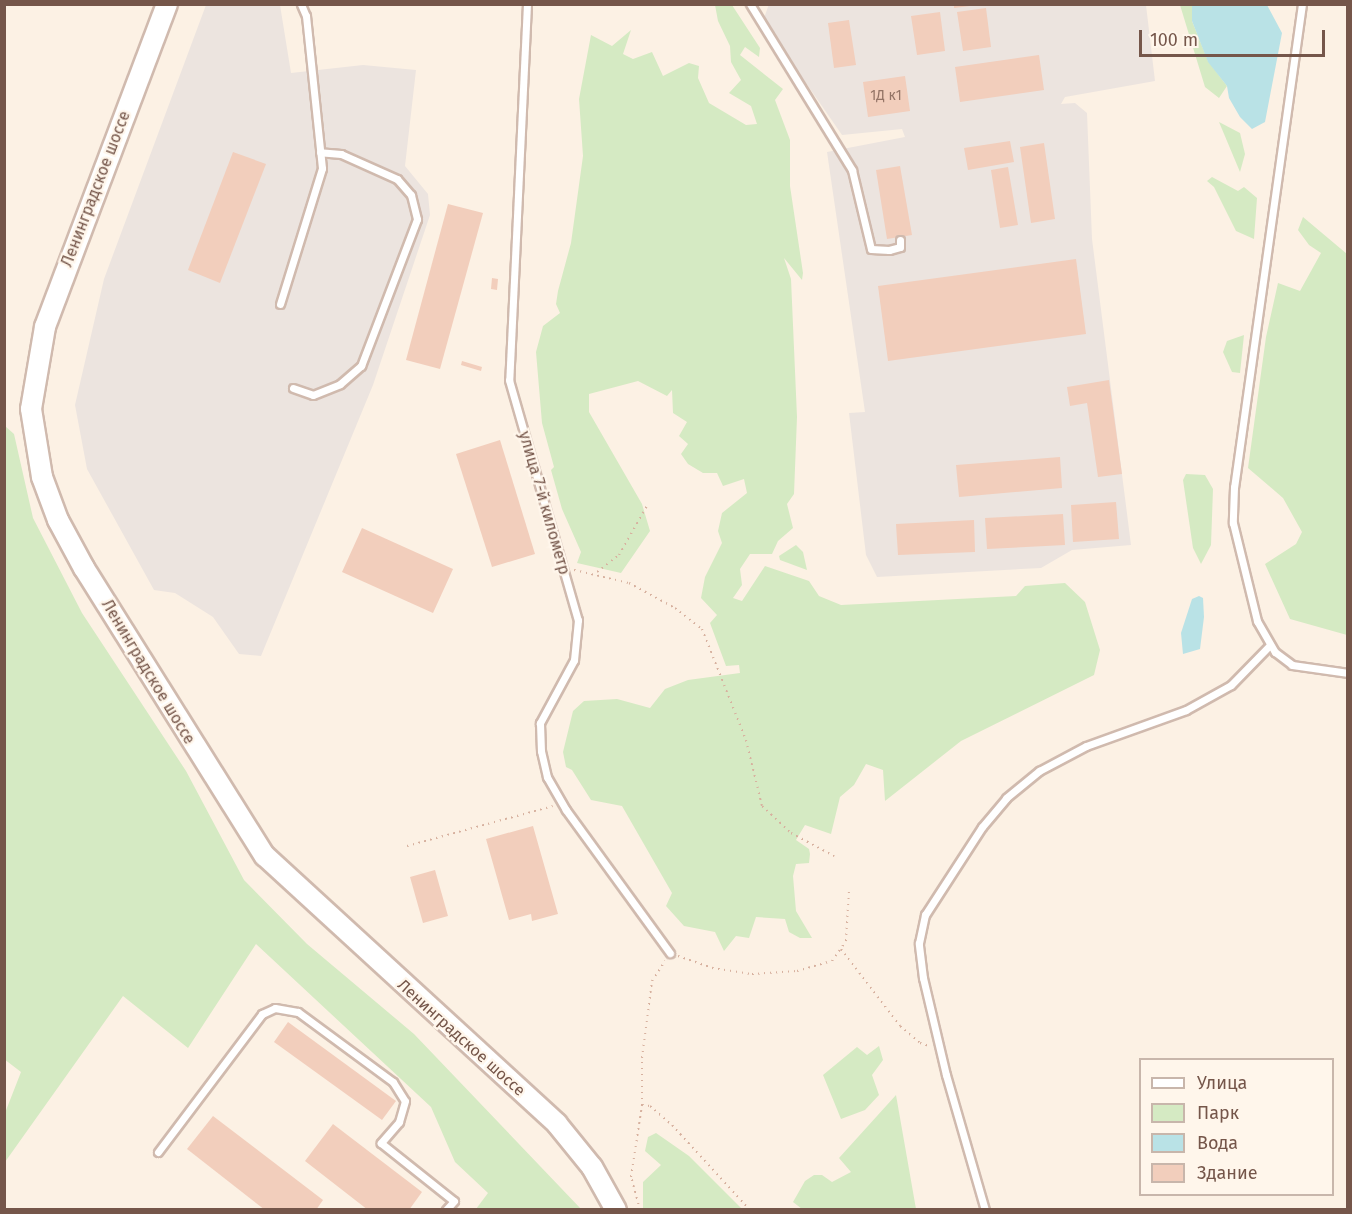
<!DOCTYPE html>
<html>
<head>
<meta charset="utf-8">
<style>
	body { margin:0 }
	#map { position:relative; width:1352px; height:1214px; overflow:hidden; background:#fcf1e4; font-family:"Fira Sans",sans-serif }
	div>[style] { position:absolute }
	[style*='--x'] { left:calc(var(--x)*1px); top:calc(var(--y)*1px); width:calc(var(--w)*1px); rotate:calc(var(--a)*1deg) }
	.industrial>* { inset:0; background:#ece4df }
	.green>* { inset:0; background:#d5eac3 }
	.water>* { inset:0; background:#b9e2e6 }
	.building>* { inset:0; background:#f2cebc }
	.path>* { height:2px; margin-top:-1px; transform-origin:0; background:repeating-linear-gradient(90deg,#d7b19f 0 1.5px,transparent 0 6px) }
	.roads { filter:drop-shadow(2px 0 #d0baae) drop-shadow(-2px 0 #d0baae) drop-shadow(0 2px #d0baae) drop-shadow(0 -2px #d0baae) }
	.service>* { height:7px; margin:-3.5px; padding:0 3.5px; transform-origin:3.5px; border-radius:3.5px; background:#fff }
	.secondary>* { height:20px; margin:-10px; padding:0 10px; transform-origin:10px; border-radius:10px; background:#fff }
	span { translate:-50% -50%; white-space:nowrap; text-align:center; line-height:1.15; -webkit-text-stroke:4.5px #fff6eb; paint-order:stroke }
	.number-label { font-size:14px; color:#947466 }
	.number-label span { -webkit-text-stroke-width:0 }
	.street-label { font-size:16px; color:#75564a }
	.frame { position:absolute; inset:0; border:6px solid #75564a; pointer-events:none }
	.legend { position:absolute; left:1139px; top:1058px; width:195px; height:138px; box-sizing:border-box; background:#fff6eb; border:2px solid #c8b6ab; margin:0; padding:8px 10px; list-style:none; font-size:18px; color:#75564a }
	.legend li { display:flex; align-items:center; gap:12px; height:30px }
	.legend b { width:30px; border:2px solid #c8b6ab }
	.scale { position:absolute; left:1139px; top:30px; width:186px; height:27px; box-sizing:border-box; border:3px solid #75564a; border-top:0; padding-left:8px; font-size:18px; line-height:21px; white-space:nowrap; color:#75564a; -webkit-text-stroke:4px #fff6eb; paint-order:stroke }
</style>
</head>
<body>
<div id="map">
	<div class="industrial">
		<div style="clip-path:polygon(769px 4px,1146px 5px,1155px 81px,1065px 97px,1061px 104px,1075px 103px,1087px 113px,1092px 239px,1131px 545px,1072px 550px,1041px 568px,877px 577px,866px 555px,849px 413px,865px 412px,827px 152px,905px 137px,902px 129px,842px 135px,763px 21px)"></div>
		<div style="clip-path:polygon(206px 5px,280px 5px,291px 73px,363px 65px,416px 70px,405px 166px,428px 194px,430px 215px,373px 385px,261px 656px,239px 654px,213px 617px,175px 593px,154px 590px,87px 469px,75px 405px,104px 279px)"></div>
	</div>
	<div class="green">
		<div style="clip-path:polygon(715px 5px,732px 5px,760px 48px,759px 57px,745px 47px,740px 55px,783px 89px,775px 100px,790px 140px,790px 186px,803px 273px,802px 280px,784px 258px,791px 279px,797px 417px,794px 494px,787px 504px,793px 528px,778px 541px,772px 554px,750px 554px,740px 569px,742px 585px,733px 598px,742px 601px,765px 566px,809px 581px,819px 596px,841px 605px,1016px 596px,1025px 586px,1065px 583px,1085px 602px,1100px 650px,1094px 675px,961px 741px,885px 801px,883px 770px,866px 764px,854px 785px,840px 797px,831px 834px,805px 825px,796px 840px,809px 849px,810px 854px,809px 863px,796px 864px,793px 876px,796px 911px,812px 938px,800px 938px,789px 932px,785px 919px,756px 917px,749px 938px,736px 936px,724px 951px,715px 932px,684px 926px,666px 906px,672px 893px,622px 806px,591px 800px,572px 770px,566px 767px,563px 752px,573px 711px,584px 701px,617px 699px,650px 708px,665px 689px,688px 680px,740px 673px,739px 665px,726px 666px,710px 623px,717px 615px,701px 598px,705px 577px,722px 543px,718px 531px,722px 513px,747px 493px,744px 479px,723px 486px,717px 473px,703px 473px,688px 464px,681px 454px,688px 444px,679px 436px,687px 422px,673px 413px,672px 390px,667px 396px,638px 381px,589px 394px,589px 412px,642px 504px,650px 531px,621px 573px,577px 563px,581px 552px,562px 509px,551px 470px,554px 467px,542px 423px,536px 352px,543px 326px,560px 313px,556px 304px,558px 291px,571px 243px,583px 156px,579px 99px,591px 35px,612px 46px,631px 30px,623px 54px,633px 59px,652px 52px,663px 76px,689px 63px,699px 66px,698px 78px,709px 103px,746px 125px,757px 124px,751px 106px,729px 93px,741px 80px,731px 62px,730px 46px,718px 21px)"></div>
		<div style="clip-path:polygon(1180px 5px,1192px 5px,1192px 21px,1208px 61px,1227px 86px,1219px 98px,1205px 87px)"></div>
		<div style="clip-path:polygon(1219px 122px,1240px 133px,1245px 154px,1240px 172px)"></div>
		<div style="clip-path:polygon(1212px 177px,1238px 191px,1244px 187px,1257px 198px,1254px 239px,1236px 231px,1214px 187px,1207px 181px)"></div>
		<div style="clip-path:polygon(1303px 217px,1347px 254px,1347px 635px,1290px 619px,1265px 564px,1296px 544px,1302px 532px,1283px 498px,1248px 468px,1266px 337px,1278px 283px,1300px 291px,1321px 253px,1309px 245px,1298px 230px)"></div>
		<div style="clip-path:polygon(1244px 335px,1240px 373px,1232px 372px,1223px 352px,1227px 341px)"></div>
		<div style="clip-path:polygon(5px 426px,14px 434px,33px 518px,82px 613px,186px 771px,244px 880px,307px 944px,414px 1034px,581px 1209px,476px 1209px,488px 1193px,455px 1162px,431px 1107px,256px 944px,188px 1048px,123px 996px,5px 1162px,5px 1113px,21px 1072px,4px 1059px)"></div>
		<div style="clip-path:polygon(1186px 474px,1205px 475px,1213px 489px,1211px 545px,1201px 564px,1193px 548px,1183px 480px)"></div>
		<div style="clip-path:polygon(796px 545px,803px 552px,807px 570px,780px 560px,779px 556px)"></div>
		<div style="clip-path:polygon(879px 1046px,883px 1060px,872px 1075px,879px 1095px,865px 1110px,841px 1119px,823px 1075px,857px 1047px,867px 1055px)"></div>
		<div style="clip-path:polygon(896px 1095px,916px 1209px,802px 1209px,793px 1202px,805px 1181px,814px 1175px,822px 1175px,832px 1182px,851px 1172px,839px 1158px)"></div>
		<div style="clip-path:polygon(656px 1133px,689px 1156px,742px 1209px,643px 1209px,643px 1182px,661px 1165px,645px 1151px,648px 1137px)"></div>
	</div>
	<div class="water">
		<div style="clip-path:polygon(1192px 5px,1267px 5px,1282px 33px,1265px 122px,1252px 129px,1240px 117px,1229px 98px,1227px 86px,1208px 62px,1192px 21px)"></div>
		<div style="clip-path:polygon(1199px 596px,1203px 598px,1204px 617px,1200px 649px,1183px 654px,1181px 633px,1192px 599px)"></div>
	</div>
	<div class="building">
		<div style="clip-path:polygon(954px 5px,969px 5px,970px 6px,954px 8px)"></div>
		<div style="clip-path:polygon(986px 8px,991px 47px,963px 51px,957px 12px)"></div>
		<div style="clip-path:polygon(940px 12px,945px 51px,917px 55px,911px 16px)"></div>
		<div style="clip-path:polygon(849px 20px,856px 65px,834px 68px,828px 23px)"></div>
		<div style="clip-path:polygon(1039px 55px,1044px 90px,960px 102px,955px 67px)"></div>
		<div style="clip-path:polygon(905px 76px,910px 111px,868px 117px,863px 82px)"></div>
		<div style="clip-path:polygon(1010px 141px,1014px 162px,968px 170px,964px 148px)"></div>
		<div style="clip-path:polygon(1044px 143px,1055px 219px,1031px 223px,1020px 147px)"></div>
		<div style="clip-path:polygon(233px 152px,266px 164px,220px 283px,188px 270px)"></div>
		<div style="clip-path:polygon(900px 166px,912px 235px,887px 239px,876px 170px)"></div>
		<div style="clip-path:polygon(1008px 167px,1018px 225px,1000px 228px,991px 170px)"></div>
		<div style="clip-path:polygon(448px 204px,483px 213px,440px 369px,406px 360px)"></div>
		<div style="clip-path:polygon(1076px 259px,1086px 334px,888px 361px,878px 286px)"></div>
		<div style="clip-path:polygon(492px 278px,498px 279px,497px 290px,491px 289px)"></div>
		<div style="clip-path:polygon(462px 361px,482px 367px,481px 371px,461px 365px)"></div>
		<div style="clip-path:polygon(1109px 380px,1122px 474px,1098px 477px,1087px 403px,1070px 406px,1067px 387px)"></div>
		<div style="clip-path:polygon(500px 440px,535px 554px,492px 567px,456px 454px)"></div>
		<div style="clip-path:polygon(1060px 457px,1062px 488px,959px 497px,956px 465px)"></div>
		<div style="clip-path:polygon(1116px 502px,1119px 539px,1073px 542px,1071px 505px)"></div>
		<div style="clip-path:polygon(1063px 514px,1065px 545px,987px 549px,985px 518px)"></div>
		<div style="clip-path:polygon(974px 520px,975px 552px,898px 555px,896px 524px)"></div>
		<div style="clip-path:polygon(362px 528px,453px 569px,433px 613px,342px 572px)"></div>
		<div style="clip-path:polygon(533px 826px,558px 914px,532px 921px,531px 914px,509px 920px,486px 839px)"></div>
		<div style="clip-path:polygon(435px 870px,448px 916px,423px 923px,410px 877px)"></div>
		<div style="clip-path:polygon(288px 1022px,396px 1101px,382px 1120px,274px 1042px)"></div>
		<div style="clip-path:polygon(213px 1116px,323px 1200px,316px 1210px,265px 1210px,187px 1149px)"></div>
		<div style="clip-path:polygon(333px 1124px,422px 1192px,409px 1210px,368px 1210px,305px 1161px)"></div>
	</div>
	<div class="path">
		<div style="--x:574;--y:570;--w:57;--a:13.3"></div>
		<div style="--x:629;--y:583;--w:52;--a:28.5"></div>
		<div style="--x:675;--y:608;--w:34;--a:38"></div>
		<div style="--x:702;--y:629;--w:119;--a:68.4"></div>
		<div style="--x:746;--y:740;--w:68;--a:76.4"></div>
		<div style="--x:762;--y:806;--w:40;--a:43"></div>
		<div style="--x:791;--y:833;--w:49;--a:28.1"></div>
		<div style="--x:597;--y:572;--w:28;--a:-38"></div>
		<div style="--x:619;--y:555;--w:59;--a:-60.4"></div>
		<div style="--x:407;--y:846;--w:151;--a:-15.3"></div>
		<div style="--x:841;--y:949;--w:97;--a:52.5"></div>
		<div style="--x:900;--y:1026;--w:26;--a:40"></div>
		<div style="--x:920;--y:1043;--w:9;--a:18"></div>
		<div style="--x:678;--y:956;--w:36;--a:19"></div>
		<div style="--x:712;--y:968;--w:40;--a:8.5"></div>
		<div style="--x:752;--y:974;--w:45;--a:-3.8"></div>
		<div style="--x:797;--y:971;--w:36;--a:-16"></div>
		<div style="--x:832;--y:961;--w:24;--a:-55"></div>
		<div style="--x:846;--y:941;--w:51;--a:-86.6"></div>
		<div style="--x:642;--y:1105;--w:8;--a:7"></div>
		<div style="--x:650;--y:1106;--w:29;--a:41"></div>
		<div style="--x:672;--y:1125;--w:115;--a:47.5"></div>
		<div style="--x:640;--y:1210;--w:34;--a:-105"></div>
		<div style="--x:631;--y:1177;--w:73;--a:-81.3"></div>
		<div style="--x:642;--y:1105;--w:47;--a:-90"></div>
		<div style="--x:642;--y:1058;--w:78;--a:-82.6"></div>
		<div style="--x:652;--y:981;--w:24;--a:-57"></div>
	</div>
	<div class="roads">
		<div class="service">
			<div style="--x:527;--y:4;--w:376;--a:92.7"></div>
			<div style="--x:509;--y:380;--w:250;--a:74"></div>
			<div style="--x:578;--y:620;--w:40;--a:95.7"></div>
			<div style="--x:574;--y:660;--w:72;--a:118.4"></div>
			<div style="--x:540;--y:723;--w:28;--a:88"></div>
			<div style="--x:541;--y:751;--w:27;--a:77"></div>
			<div style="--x:547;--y:777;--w:38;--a:60"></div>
			<div style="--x:566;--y:810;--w:177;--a:54"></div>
			<div style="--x:750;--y:4;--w:195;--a:58.4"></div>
			<div style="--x:852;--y:170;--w:81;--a:76.5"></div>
			<div style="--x:871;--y:249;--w:18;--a:3"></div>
			<div style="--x:889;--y:250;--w:11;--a:-15"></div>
			<div style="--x:900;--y:247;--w:7;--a:-90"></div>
			<div style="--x:1302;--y:4;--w:488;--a:98"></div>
			<div style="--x:1234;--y:487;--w:36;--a:92"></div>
			<div style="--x:1233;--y:523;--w:101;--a:76.2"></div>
			<div style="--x:1257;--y:621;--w:36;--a:60"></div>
			<div style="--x:1275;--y:652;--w:21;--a:37"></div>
			<div style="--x:1292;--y:665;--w:57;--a:8.1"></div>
			<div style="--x:280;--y:304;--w:142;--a:-72.8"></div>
			<div style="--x:322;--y:168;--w:153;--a:-96"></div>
			<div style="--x:306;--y:16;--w:13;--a:-113"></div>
			<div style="--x:293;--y:388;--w:21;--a:19"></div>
			<div style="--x:313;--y:395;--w:29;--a:-22"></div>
			<div style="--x:340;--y:384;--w:28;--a:-41"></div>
			<div style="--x:361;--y:366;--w:157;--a:-69.1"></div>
			<div style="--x:417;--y:219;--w:25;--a:-104"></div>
			<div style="--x:411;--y:195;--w:21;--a:-131"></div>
			<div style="--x:397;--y:179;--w:61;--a:-155.9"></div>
			<div style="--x:341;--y:154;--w:21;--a:-175"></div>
			<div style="--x:158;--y:1152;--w:173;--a:-53"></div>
			<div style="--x:262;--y:1014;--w:14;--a:-25"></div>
			<div style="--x:275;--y:1008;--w:23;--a:10"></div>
			<div style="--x:298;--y:1012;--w:118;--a:36.4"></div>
			<div style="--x:393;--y:1082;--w:22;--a:58"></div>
			<div style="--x:405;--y:1101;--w:22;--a:106"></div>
			<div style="--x:399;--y:1122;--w:28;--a:131"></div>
			<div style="--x:381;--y:1143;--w:93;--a:38.5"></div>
			<div style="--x:454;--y:1201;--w:12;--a:132"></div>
			<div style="--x:985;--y:1210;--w:141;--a:-106.1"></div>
			<div style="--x:946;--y:1075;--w:100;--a:-103.3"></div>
			<div style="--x:923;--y:978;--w:35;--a:-97"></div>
			<div style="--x:919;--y:943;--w:29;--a:-78"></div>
			<div style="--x:925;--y:915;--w:105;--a:-57.1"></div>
			<div style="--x:982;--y:827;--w:38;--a:-50"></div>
			<div style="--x:1006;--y:798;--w:43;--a:-39.3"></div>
			<div style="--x:1039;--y:771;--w:53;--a:-28"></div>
			<div style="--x:1086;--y:746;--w:106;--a:-19.8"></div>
			<div style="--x:1186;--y:710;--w:51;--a:-29.1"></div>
			<div style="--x:1231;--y:685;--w:56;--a:-45.7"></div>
		</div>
		<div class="secondary">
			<div style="--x:167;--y:4;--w:345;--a:110.7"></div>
			<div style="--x:45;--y:327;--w:83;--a:99.7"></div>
			<div style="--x:31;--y:409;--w:69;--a:80.8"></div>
			<div style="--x:42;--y:477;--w:46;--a:69.6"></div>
			<div style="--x:58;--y:520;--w:55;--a:61.6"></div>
			<div style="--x:84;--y:568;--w:340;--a:57.9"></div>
			<div style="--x:265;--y:856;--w:396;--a:42.5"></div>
			<div style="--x:557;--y:1124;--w:55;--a:50.9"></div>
			<div style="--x:592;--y:1167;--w:49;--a:60.8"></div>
		</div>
	</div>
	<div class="number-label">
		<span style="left:886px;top:96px">1Д к1</span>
	</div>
	<div class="street-label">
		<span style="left:96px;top:189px;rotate:-69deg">Ленинградское шоссе</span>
		<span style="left:544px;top:503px;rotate:74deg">улица 7-й километр</span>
		<span style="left:148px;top:672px;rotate:59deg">Ленинградское шоссе</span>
		<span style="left:461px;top:1038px;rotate:42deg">Ленинградское шоссе</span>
	</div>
	<div class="frame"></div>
	<ul class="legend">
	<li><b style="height:8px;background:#fff"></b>Улица</li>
	<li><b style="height:16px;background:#d5eac3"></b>Парк</li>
	<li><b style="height:16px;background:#b9e2e6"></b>Вода</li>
	<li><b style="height:16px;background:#f2cebc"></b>Здание</li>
	</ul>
	<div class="scale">100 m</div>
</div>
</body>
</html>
